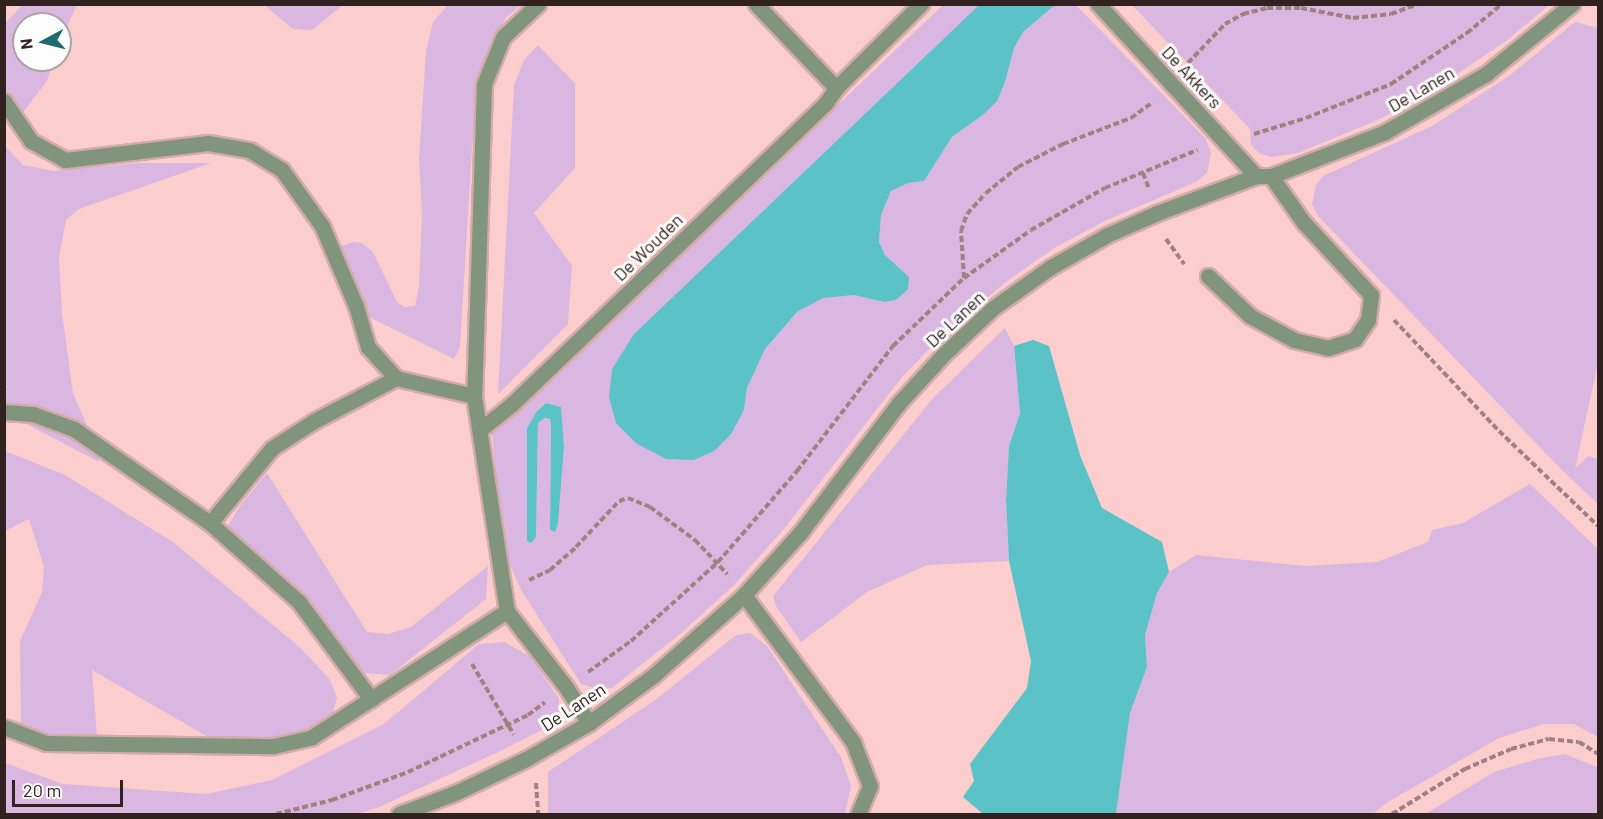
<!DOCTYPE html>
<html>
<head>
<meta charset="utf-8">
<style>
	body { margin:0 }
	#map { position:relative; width:1603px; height:819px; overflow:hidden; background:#fbcecd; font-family:Barlow,sans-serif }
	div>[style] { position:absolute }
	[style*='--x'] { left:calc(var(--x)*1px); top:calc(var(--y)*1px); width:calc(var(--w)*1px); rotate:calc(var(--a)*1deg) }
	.green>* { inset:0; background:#dab7e1 }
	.water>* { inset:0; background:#5bc2c8 }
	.path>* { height:4px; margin-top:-2px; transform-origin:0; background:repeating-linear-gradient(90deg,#a18180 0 6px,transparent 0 9px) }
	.roads { filter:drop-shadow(2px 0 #d3abaa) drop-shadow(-2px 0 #d3abaa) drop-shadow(0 2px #d3abaa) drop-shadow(0 -2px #d3abaa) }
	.minor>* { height:15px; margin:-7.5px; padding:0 7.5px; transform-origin:7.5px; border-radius:7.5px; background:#80957c }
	span { translate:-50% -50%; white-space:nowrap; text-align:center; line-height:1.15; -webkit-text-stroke:6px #fcfcfc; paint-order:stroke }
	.street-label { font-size:18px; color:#312120 }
	.frame { position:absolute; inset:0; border:6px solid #312120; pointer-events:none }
	.north { position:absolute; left:12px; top:12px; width:60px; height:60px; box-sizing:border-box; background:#fcfcfc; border:2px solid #aba4a4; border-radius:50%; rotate:263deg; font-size:16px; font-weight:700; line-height:24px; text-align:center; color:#312120 }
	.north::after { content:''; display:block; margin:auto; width:21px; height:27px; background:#1e6a6f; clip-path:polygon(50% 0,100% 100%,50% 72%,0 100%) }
	.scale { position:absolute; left:12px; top:780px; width:111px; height:27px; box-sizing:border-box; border:3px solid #312120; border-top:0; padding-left:8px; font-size:18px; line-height:21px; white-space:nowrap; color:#312120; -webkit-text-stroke:4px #fcfcfc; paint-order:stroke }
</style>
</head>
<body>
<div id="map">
	<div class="green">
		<div style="clip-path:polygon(22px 5px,77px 5px,60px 41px,60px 24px,24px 24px,24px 60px,54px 60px,47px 81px,19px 118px,5px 105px,5px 24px)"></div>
		<div style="clip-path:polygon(264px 5px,343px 5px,312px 30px,293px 29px)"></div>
		<div style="clip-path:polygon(448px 5px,522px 5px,506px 17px,482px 64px,472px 148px,460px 347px,454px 359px,363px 314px,326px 250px,354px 242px,362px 243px,373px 252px,397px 302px,404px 307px,415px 306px,419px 286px,422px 214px,419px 158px,426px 51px,433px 22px)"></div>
		<div style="clip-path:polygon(evenodd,943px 5px,979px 5px,634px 334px,744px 410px,747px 388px,765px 349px,797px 312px,822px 298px,854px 295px,884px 302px,896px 300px,909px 277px,885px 255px,879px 242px,881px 215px,891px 191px,908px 183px,924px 181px,952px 137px,984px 114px,1005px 82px,1014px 48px,1023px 32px,1055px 5px,1076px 5px,1206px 139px,1211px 153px,1207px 173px,1196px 182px,1107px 220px,1054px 248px,1006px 282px,946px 332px,902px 377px,783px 530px,733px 586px,680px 634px,612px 688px,597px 689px,581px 684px,521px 590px,510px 564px,500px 521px,492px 433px,943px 5px,546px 403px,560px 407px,564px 447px,558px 524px,555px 532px,550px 529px,551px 424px,550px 419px,545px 418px,538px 423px,536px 537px,531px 543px,527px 541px,527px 428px,537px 411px,546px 403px)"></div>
		<div style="clip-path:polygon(1132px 5px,1549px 5px,1506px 41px,1447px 81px,1378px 120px,1298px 153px,1272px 157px,1260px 154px,1251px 145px,1250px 129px)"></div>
		<div style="clip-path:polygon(1575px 22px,1598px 28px,1598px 363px,1575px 469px,1588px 456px,1598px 459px,1598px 504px,1560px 468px,1318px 216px,1312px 204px,1316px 185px,1323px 176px,1432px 126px,1509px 76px)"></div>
		<div style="clip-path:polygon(538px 45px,575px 83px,575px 168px,534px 213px,572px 266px,568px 324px,498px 394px,514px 85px,524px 60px)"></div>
		<div style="clip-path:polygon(5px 146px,23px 165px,54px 171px,138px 163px,211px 163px,79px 209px,66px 220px,59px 257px,62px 313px,73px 393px,98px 451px,99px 462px,15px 418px,5px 416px,5px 388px,8px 388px,5px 386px)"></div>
		<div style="clip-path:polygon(1005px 328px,1014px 346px,1020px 413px,1009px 446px,1006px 500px,1009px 561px,927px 565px,867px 592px,801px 642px,776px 606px,773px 596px,933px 398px)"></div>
		<div style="clip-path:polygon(5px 451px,65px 475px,173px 542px,302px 649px,330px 680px,337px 698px,332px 716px,286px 745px,241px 756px,92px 670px,98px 750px,21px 737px,20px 641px,42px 592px,44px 567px,29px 519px,5px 531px)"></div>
		<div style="clip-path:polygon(267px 473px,367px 632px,388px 634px,411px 627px,488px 566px,486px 599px,390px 675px,364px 673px,227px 547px,227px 528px,239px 507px)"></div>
		<div style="clip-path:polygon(1530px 484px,1598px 549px,1598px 737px,1574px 724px,1544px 724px,1499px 738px,1388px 802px,1373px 814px,1116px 814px,1130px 713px,1147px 667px,1145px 635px,1157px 593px,1169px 572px,1196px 555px,1306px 566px,1377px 562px,1428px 542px,1432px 530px,1463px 523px)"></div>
		<div style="clip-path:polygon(750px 633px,767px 646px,841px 757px,851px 786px,845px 814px,548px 814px,548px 772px,658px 698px,736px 635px)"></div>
		<div style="clip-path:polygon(504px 642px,531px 657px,559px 699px,559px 714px,542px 730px,496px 753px,377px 808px,356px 814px,5px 814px,5px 763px,63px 784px,206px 794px,272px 780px,384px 724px,479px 644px)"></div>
		<div style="clip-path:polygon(1564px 754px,1598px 767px,1598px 814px,1425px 814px,1494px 772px,1537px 759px)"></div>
	</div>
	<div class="water">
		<div style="clip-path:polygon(979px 5px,1055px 5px,1023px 32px,1014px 48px,1005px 82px,997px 101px,984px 114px,952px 137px,924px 181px,908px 183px,891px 191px,881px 215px,879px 242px,885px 255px,909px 277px,908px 289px,896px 300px,884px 302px,854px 295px,823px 298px,797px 312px,765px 349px,747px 388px,744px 410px,731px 434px,714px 451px,694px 460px,666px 459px,636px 443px,616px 423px,609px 397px,612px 369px,634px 334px)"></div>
		<div style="clip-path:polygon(1033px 340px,1049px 346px,1080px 455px,1102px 508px,1162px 542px,1169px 572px,1157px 593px,1145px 635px,1147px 667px,1130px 713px,1116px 814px,983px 814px,963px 797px,974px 781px,970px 764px,1027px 688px,1031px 661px,1009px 561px,1006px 500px,1009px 446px,1020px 413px,1014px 346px)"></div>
		<div style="clip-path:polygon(546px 403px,561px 407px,564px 447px,558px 524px,555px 532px,550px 530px,551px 424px,550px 419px,545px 418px,538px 423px,536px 537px,531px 543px,527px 541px,527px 428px,537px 411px)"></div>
	</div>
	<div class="path">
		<div style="--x:1188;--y:63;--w:54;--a:-46.5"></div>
		<div style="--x:1225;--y:24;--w:21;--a:-29"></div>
		<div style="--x:1243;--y:14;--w:25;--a:-14"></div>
		<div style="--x:1267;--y:8;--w:34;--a:0"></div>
		<div style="--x:1301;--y:8;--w:53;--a:10.9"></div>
		<div style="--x:1353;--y:18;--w:38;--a:-6"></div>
		<div style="--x:1391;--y:14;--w:30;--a:-20"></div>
		<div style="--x:1254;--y:134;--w:54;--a:-17.1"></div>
		<div style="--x:1306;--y:118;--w:92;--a:-21.8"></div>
		<div style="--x:1391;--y:84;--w:92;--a:-33.9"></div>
		<div style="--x:1467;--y:33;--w:45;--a:-39.6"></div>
		<div style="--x:1143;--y:173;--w:17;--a:69"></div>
		<div style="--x:1166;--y:239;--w:31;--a:54"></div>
		<div style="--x:964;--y:278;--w:47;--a:-93.7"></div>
		<div style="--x:961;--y:231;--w:18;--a:-71"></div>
		<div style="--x:967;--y:214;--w:28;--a:-48"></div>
		<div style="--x:986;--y:193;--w:41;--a:-39.1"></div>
		<div style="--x:1018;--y:167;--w:51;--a:-27.1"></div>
		<div style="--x:1063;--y:144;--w:73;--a:-20.9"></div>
		<div style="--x:1131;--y:118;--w:27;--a:-36"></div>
		<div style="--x:1394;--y:320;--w:153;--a:46.6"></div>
		<div style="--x:1499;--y:431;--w:137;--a:43.8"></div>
		<div style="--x:529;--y:580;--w:23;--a:-25"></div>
		<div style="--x:550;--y:570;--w:35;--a:-41"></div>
		<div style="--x:576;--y:547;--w:63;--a:-46.9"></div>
		<div style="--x:619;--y:501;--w:9;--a:-18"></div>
		<div style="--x:628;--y:498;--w:24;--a:22"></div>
		<div style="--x:650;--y:507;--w:56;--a:36.3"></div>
		<div style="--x:695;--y:540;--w:47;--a:46.7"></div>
		<div style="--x:472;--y:664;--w:82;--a:59.4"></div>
		<div style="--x:588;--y:672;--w:53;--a:-35.8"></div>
		<div style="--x:631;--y:641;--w:118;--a:-42.2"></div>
		<div style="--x:718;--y:562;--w:121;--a:-49"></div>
		<div style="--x:797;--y:471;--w:158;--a:-52.5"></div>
		<div style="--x:893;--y:346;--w:98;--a:-43.8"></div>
		<div style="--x:964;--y:278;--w:82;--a:-35.6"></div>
		<div style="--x:1031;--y:230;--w:85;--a:-29.6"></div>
		<div style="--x:1105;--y:188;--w:100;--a:-22.4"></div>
		<div style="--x:536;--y:783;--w:31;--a:86"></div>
		<div style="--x:276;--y:814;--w:58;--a:-14"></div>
		<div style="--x:332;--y:800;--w:81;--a:-20.2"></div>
		<div style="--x:408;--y:772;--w:133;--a:-25.4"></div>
		<div style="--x:528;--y:715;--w:21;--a:-37"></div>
		<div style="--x:1392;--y:814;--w:86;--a:-31.7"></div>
		<div style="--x:1465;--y:769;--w:50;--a:-23.5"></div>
		<div style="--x:1511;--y:749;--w:39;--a:-15"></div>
		<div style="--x:1549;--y:739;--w:30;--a:6"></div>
		<div style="--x:1579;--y:742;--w:22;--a:32"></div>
	</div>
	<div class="roads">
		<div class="minor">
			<div style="--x:538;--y:4;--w:48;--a:136.7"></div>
			<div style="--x:503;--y:37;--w:51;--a:112"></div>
			<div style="--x:484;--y:84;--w:312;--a:91.8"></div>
			<div style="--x:474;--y:396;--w:218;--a:81.3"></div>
			<div style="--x:507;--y:611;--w:96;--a:52.2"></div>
			<div style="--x:566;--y:687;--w:43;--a:57.4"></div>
			<div style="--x:756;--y:4;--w:116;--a:46.4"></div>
			<div style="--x:1098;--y:4;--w:234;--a:47.4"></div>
			<div style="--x:4;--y:101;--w:48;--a:56"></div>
			<div style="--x:31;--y:141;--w:39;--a:29"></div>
			<div style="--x:65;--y:160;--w:144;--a:-6.8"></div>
			<div style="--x:208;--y:143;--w:42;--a:9.7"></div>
			<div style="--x:249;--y:150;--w:39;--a:31"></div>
			<div style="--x:282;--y:170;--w:69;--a:54.5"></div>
			<div style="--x:322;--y:226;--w:87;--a:67"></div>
			<div style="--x:356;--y:306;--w:43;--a:73.7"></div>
			<div style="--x:368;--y:347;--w:42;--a:47.9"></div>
			<div style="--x:396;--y:378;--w:80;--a:13"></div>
			<div style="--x:1208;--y:276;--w:58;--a:43.6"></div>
			<div style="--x:1250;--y:316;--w:50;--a:28.6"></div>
			<div style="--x:1294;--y:340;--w:35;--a:13"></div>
			<div style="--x:1328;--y:348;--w:28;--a:-18"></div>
			<div style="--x:1355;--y:339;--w:23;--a:-56"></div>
			<div style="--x:1368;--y:320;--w:25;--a:-83"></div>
			<div style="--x:1371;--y:295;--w:98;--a:-132.9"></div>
			<div style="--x:1304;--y:223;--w:57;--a:-125.1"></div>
			<div style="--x:4;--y:412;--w:29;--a:4"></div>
			<div style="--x:33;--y:414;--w:44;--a:20.1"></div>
			<div style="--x:74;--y:429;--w:165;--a:34.7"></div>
			<div style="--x:210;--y:523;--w:119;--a:41.6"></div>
			<div style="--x:299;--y:602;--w:121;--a:53.4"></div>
			<div style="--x:481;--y:429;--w:40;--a:-39"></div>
			<div style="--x:512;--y:404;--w:434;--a:-43.8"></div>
			<div style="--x:825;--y:104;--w:19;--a:-55"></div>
			<div style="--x:836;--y:88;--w:120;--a:-44.7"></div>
			<div style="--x:210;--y:523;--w:97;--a:-50.4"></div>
			<div style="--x:272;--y:448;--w:50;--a:-32.7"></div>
			<div style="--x:314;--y:421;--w:93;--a:-27.7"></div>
			<div style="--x:744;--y:595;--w:183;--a:53.4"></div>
			<div style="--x:853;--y:742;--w:47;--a:68.9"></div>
			<div style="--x:870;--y:786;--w:30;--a:113"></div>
			<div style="--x:4;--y:727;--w:45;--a:20.9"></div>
			<div style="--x:46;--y:743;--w:228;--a:0.8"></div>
			<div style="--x:274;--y:746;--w:39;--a:-13"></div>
			<div style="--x:312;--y:737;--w:232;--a:-32.9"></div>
			<div style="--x:399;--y:814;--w:60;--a:-20.6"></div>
			<div style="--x:455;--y:793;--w:79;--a:-25.6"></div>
			<div style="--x:526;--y:759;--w:73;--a:-29.7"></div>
			<div style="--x:589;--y:723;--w:81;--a:-36.4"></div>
			<div style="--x:654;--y:675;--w:120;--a:-41.6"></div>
			<div style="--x:744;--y:595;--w:84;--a:-47.9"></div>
			<div style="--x:800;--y:533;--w:163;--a:-52.7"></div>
			<div style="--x:899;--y:403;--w:67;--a:-47.4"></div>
			<div style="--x:944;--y:354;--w:67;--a:-43.2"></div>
			<div style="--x:993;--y:308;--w:71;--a:-35.3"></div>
			<div style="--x:1051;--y:267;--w:64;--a:-29.7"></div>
			<div style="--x:1107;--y:235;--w:55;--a:-23.7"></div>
			<div style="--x:1157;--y:213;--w:106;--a:-20.5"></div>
			<div style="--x:1256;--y:176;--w:15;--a:0"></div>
			<div style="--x:1271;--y:176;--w:122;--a:-21.1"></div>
			<div style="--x:1385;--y:132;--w:116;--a:-29.9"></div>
			<div style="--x:1486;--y:74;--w:111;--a:-39.1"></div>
		</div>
	</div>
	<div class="street-label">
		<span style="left:1192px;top:77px;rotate:47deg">De Akkers</span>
		<span style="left:1421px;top:89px;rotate:-30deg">De Lanen</span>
		<span style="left:648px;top:247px;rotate:-44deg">De Wouden</span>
		<span style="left:955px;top:319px;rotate:-43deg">De Lanen</span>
		<span style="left:573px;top:707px;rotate:-33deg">De Lanen</span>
	</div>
	<div class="frame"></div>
	<div class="north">N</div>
	<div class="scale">20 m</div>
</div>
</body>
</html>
